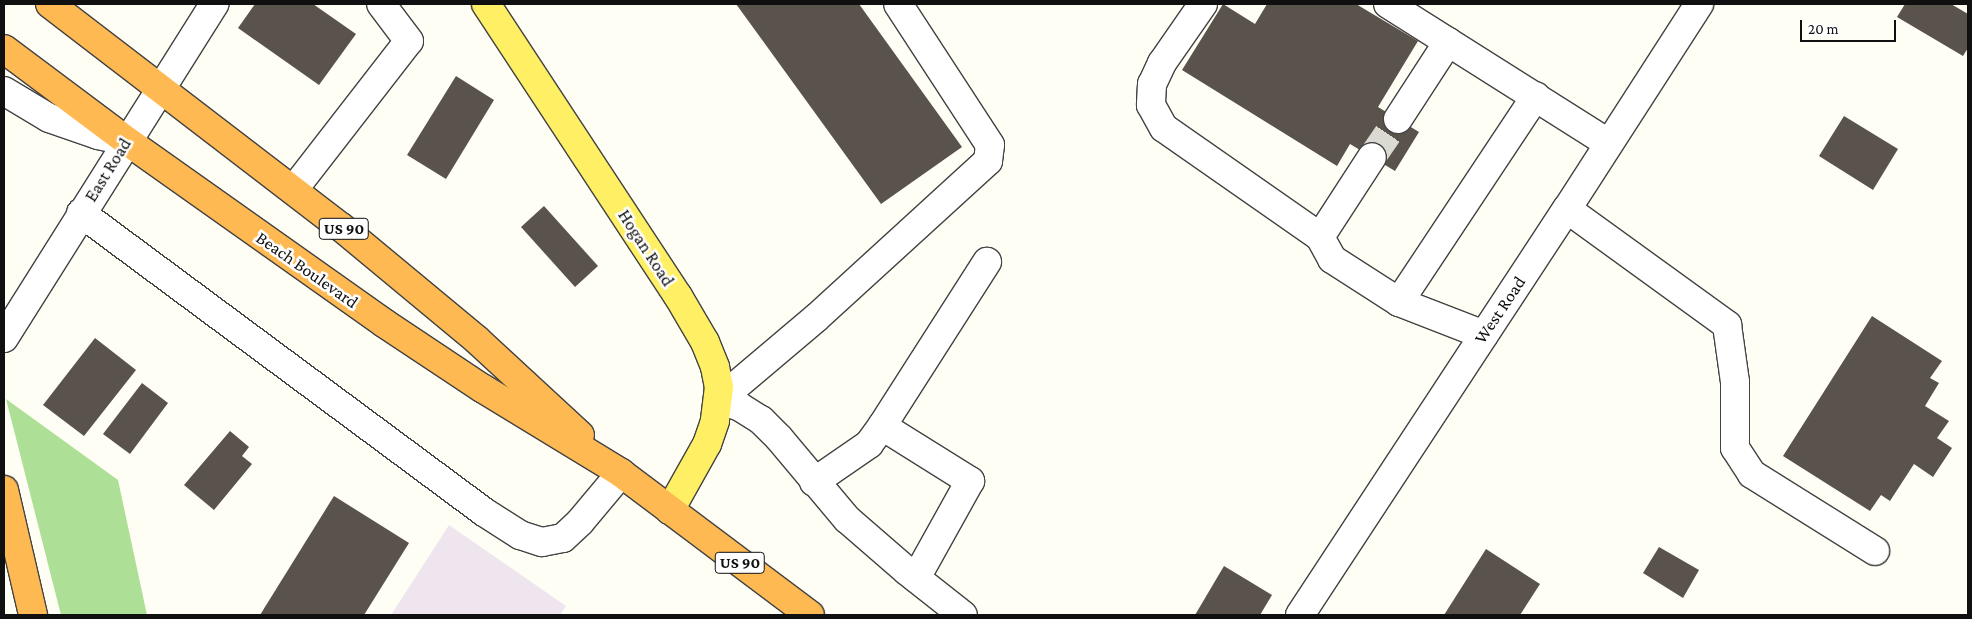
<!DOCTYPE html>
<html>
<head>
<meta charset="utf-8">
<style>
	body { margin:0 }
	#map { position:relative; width:1972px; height:619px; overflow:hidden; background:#fffef4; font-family:"Crimson Pro",serif }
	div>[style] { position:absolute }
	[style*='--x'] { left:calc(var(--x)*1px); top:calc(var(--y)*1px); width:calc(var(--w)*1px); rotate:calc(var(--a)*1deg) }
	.industrial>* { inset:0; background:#efe5ef }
	.forest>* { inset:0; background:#addf97 }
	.building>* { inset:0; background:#5a534c }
	.minor-tunnel>* { height:28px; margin-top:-14px; transform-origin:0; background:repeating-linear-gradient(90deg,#dbdad2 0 28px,transparent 0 42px) }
	.roads { filter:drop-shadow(1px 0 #434343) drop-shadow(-1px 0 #434343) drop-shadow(0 1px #434343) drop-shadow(0 -1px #434343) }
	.minor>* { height:28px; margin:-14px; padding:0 14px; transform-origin:14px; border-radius:14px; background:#fff }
	.major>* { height:28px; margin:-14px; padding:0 14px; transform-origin:14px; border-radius:14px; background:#ffef64 }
	.highway>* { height:28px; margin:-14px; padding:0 14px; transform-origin:14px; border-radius:14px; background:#feb953 }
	span { translate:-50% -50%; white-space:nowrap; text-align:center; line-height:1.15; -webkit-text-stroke:5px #fff; paint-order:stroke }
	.shield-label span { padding:1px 4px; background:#fff; border:1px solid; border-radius:4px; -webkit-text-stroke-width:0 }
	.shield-label { font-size:16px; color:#101010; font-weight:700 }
	.street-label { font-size:18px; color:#101010 }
	.frame { position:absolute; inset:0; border:5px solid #101010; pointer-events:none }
	.scale { position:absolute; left:1800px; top:20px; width:96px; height:22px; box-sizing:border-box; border:2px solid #101010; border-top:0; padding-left:6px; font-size:15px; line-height:18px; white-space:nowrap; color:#101010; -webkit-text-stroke:4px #fff; paint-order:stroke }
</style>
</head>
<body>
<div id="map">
	<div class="industrial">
		<div style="clip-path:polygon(449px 525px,566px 606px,560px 615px,391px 615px)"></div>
	</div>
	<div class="forest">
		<div style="clip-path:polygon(6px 399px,118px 480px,147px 615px,61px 615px)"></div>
	</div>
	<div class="building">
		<div style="clip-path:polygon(255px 4px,313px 4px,356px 34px,319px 85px,238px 28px)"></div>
		<div style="clip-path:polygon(736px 4px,859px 4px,962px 147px,881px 204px)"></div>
		<div style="clip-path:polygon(1223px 4px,1255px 24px,1267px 4px,1356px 4px,1418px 41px,1378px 107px,1419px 132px,1395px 171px,1350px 144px,1337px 166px,1182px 70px)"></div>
		<div style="clip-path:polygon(1905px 4px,1951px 4px,1968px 14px,1968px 48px,1963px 56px,1897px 17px)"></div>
		<div style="clip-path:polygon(456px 76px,494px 100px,446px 179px,407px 155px)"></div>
		<div style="clip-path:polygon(1844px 116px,1898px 149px,1873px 190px,1819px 156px)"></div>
		<div style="clip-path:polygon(544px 206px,598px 266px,575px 287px,521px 227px)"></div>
		<div style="clip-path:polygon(1872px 316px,1942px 361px,1930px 378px,1939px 383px,1925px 406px,1949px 421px,1937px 438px,1952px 448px,1933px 477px,1914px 464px,1890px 501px,1881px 495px,1870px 511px,1783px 456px)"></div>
		<div style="clip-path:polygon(95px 338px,136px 370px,84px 436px,43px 405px)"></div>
		<div style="clip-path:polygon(142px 383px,168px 403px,130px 454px,103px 434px)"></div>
		<div style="clip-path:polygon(230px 431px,249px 447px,242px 456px,252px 464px,214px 510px,184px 485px)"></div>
		<div style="clip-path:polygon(334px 496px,409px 543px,364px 615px,260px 615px)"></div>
		<div style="clip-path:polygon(1659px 547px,1699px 570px,1683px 598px,1643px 573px)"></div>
		<div style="clip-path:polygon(1486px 549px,1540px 584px,1520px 615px,1444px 615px)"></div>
		<div style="clip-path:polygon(1224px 566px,1272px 595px,1260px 615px,1195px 615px)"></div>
	</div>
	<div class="minor-tunnel">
		<div style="--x:1372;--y:157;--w:46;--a:-55.6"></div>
	</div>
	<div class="roads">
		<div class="minor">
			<div style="--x:1203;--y:4;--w:72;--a:124.8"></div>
			<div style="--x:1162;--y:63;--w:23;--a:115"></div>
			<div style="--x:1152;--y:84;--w:21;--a:93"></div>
			<div style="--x:1151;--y:105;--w:26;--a:61"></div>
			<div style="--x:1164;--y:128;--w:190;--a:34.9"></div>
			<div style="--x:1320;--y:237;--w:25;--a:61"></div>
			<div style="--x:1332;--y:259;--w:80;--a:32.7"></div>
			<div style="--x:1399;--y:302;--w:91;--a:21.2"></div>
			<div style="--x:1388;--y:4;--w:260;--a:32.3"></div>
			<div style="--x:4;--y:91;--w:52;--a:31"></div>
			<div style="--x:49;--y:118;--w:52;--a:19.1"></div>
			<div style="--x:98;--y:135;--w:30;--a:12"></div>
			<div style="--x:1398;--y:119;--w:92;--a:-57"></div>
			<div style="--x:294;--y:189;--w:187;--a:-52.2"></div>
			<div style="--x:409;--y:41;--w:46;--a:-127.1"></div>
			<div style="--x:1567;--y:209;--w:198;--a:35.9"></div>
			<div style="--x:1727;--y:325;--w:58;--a:82"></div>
			<div style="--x:1735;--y:382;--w:66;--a:90"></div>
			<div style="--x:1735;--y:448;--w:31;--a:57"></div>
			<div style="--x:1752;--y:474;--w:145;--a:32"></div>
			<div style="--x:81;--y:213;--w:502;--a:36.57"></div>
			<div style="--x:484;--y:512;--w:43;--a:32.6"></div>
			<div style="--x:520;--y:535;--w:23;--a:18"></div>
			<div style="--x:542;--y:542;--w:21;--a:-11"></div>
			<div style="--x:563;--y:538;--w:23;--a:-43"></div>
			<div style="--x:580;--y:522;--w:64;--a:-50.1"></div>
			<div style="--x:1320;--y:237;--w:95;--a:-57"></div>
			<div style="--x:1399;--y:302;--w:247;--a:-56.4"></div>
			<div style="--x:4;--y:338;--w:395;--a:-57.8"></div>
			<div style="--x:719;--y:400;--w:127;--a:-40.2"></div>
			<div style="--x:816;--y:318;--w:233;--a:-42.4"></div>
			<div style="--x:988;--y:161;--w:16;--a:-83"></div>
			<div style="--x:990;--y:145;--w:168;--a:-123.1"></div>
			<div style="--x:719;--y:400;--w:22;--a:18"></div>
			<div style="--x:740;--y:407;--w:25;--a:32"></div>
			<div style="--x:761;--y:420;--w:25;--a:45"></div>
			<div style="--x:779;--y:438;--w:106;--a:50"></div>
			<div style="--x:847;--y:519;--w:79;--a:40.9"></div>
			<div style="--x:907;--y:571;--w:71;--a:38.2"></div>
			<div style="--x:882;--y:426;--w:195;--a:-57.4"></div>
			<div style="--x:814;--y:482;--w:67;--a:-34.6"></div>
			<div style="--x:869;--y:444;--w:22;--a:-54"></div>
			<div style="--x:882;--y:426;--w:104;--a:32"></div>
			<div style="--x:970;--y:481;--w:111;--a:119.1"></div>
			<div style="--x:1300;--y:615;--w:486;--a:-56.7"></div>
			<div style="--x:1567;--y:209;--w:244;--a:-57.2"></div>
		</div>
		<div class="major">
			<div style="--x:486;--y:4;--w:349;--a:56.7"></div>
			<div style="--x:678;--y:296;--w:53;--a:59.6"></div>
			<div style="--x:705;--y:342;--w:27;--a:68"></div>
			<div style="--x:715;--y:367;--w:20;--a:79"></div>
			<div style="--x:719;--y:387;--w:34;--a:97"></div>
			<div style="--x:715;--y:421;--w:24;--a:109"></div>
			<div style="--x:707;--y:444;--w:76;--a:119.3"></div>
		</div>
		<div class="highway">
			<div style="--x:50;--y:4;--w:367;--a:37.5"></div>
			<div style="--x:341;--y:227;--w:177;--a:39.7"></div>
			<div style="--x:477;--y:340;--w:140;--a:42.7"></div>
			<div style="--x:4;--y:49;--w:154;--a:36.8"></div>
			<div style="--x:127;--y:141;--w:315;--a:35.3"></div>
			<div style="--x:384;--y:323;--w:118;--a:33.6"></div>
			<div style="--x:482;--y:388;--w:163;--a:31.4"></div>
			<div style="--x:621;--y:473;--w:236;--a:36.9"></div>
			<div style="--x:4;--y:490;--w:128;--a:76.9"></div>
		</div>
	</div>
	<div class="shield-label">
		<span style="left:344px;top:229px">US 90</span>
		<span style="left:740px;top:563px">US 90</span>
	</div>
	<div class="street-label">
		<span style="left:108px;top:170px;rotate:-58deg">East Road</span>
		<span style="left:646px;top:248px;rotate:57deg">Hogan Road</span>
		<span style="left:307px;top:270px;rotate:35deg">Beach Boulevard</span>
		<span style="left:1500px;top:310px;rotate:-56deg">West Road</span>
	</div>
	<div class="frame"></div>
	<div class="scale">20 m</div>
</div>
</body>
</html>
